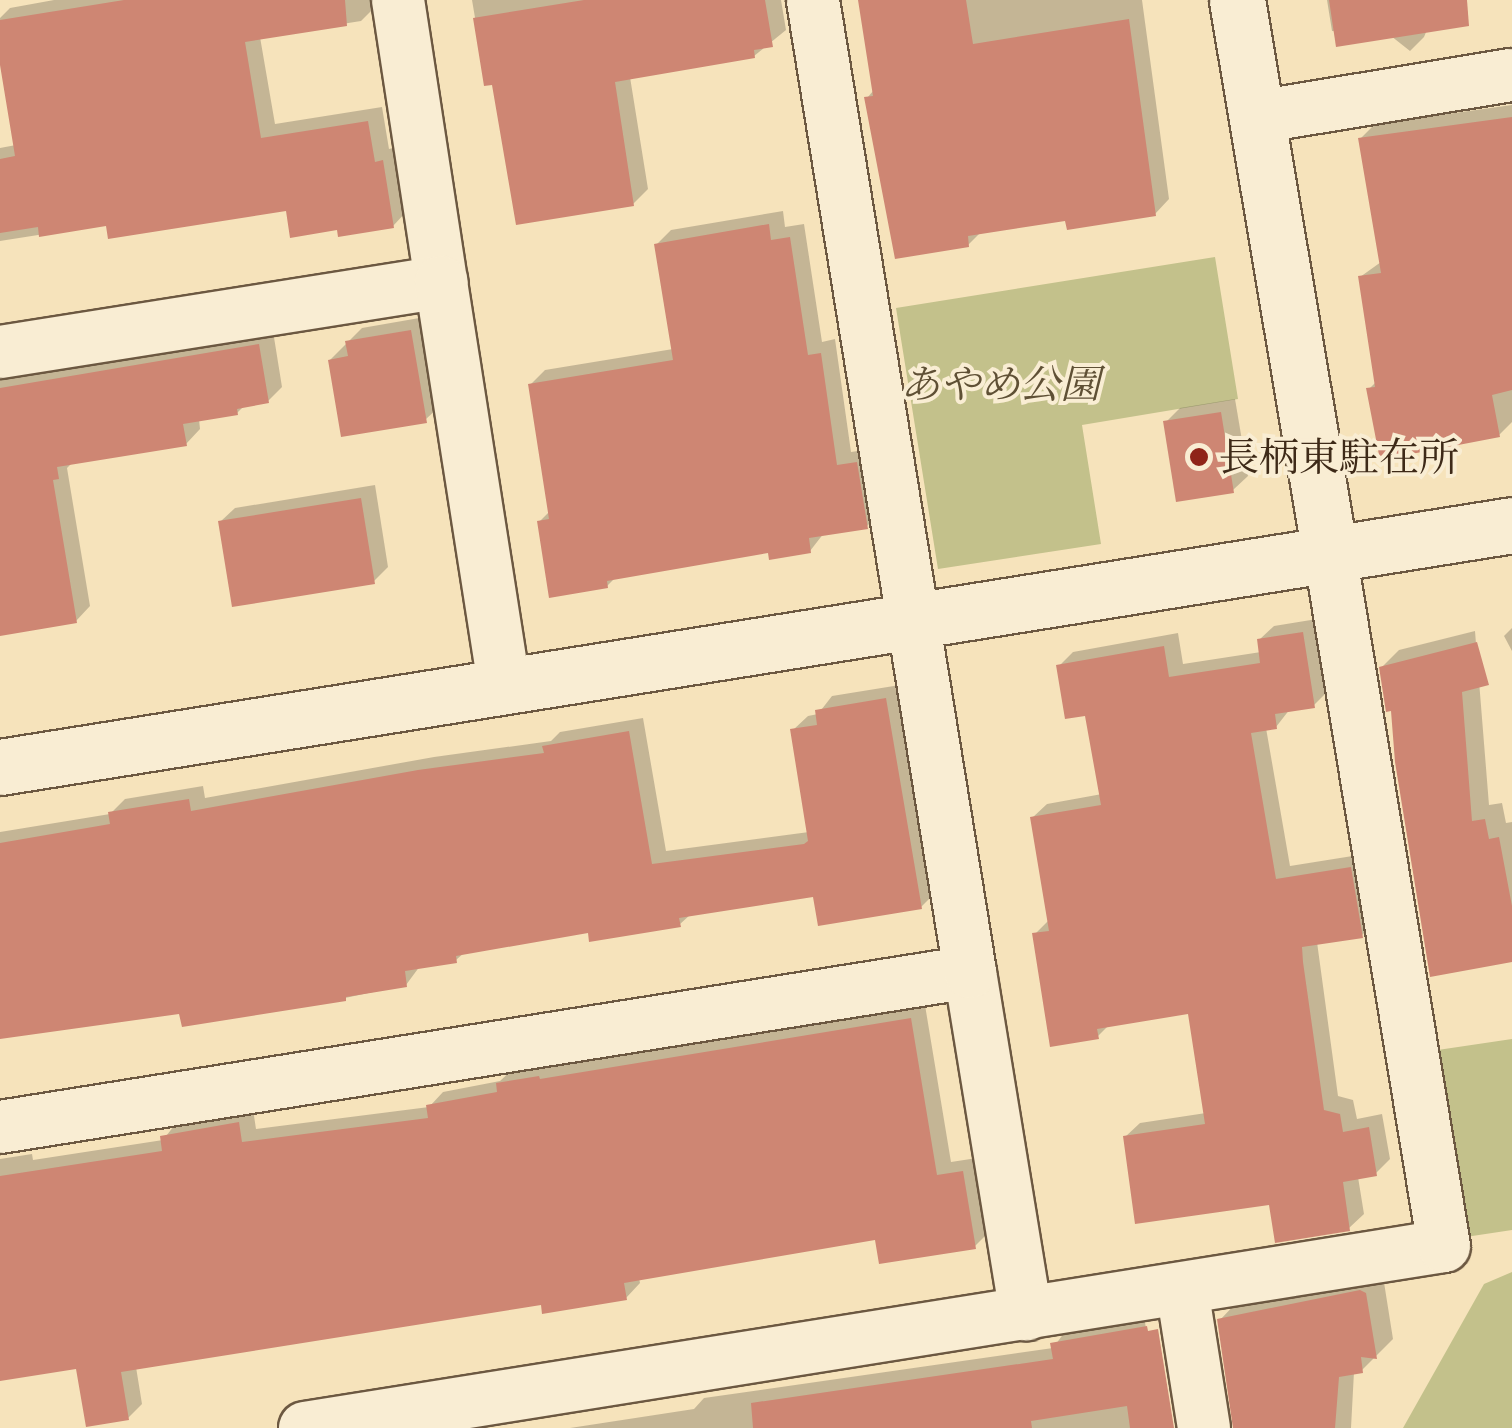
<!DOCTYPE html>
<html>
<head>
<meta charset="utf-8">
<style>
	body { margin:0 }
	#map { position:relative; width:1512px; height:1428px; overflow:hidden; background:#f6e3bb; font-family:"Gentium Book Plus","Noto Serif JP",serif }
	div>[style] { position:absolute }
	[style*='--x'] { left:calc(var(--x)*1px); top:calc(var(--y)*1px); width:calc(var(--w)*1px); rotate:calc(var(--a)*1deg) }
	.green>* { inset:0; background:#c3c18b }
	.shadow>* { inset:0; background:#0003 }
	.building>* { inset:0; background:#ce8673 }
	.roads { filter:drop-shadow(2px 0 #6c5841) drop-shadow(-2px 0 #6c5841) drop-shadow(0 2px #6c5841) drop-shadow(0 -2px #6c5841) }
	.street>* { height:52px; margin:-26px; padding:0 26px; transform-origin:26px; border-radius:26px; background:#f9edd3 }
	.secondary>* { height:55px; margin:-27.5px; padding:0 27.5px; transform-origin:27.5px; border-radius:27.5px; background:#f9edd3 }
	.dots>* { width:28px; height:28px; translate:-50% -50%; box-sizing:border-box; border:5px solid #f9edd3; border-radius:50% }
	span { translate:-50% -50%; white-space:nowrap; text-align:center; line-height:1.15; -webkit-text-stroke:8px #f9edd3; paint-order:stroke }
	.park-label { font-size:40px; color:#5f5035; font-style:italic }
	.poi-label { font-size:40px; color:#3e2a18 }
	.left { translate:0 -50%; text-align:left }
</style>
</head>
<body>
<div id="map">
	<div class="green">
		<div style="clip-path:polygon(1215px 257px,1238px 399px,1082px 425px,1101px 544px,938px 569px,896px 308px)"></div>
		<div style="clip-path:polygon(1512px 1039px,1512px 1230px,1459px 1238px,1431px 1051px)"></div>
		<div style="clip-path:polygon(1512px 1272px,1512px 1428px,1403px 1428px,1484px 1284px)"></div>
	</div>
	<div class="shadow">
		<div style="clip-path:polygon(54px 0,374px 0,375px 7px,361px 21px,260px 37px,275px 124px,382px 107px,389px 149px,397px 147px,407px 211px,393px 226px,339px 227px,288px 208px,108px 224px,0 241px,0 148px,16px 145px,0 50px,0 18px,10px 8px)"></div>
		<div style="clip-path:polygon(472px 0,781px 0,786px 30px,754px 56px,630px 77px,648px 189px,633px 204px,494px 82px,486px 83px)"></div>
		<div style="clip-path:polygon(860px 0,1142px 0,1169px 199px,1155px 214px,1067px 218px,982px 231px,968px 245px,867px 98px,874px 90px)"></div>
		<div style="clip-path:polygon(1327px 0,1436px 0,1437px 6px,1424px 37px,1410px 51px,1391px 36px,1332px 31px)"></div>
		<div style="clip-path:polygon(1512px 105px,1512px 422px,1499px 435px,1369px 389px,1377px 381px,1360px 277px,1381px 262px,1360px 139px,1375px 124px)"></div>
		<div style="clip-path:polygon(783px 211px,785px 227px,804px 224px,822px 342px,835px 339px,851px 452px,871px 449px,881px 512px,867px 526px,824px 533px,810px 551px,770px 550px,616px 577px,607px 586px,539px 522px,550px 511px,530px 385px,545px 370px,673px 349px,657px 244px,671px 230px)"></div>
		<div style="clip-path:polygon(425px 317px,440px 406px,425px 420px,330px 360px,362px 328px)"></div>
		<div style="clip-path:polygon(273px 331px,282px 387px,268px 401px,245px 405px,237px 413px,199px 419px,200px 429px,186px 444px,73px 462px,67px 468px,90px 606px,76px 621px,0 632px,0 377px)"></div>
		<div style="clip-path:polygon(1235px 399px,1248px 476px,1233px 490px,1166px 422px,1180px 408px)"></div>
		<div style="clip-path:polygon(375px 485px,388px 567px,374px 581px,220px 522px,235px 508px)"></div>
		<div style="clip-path:polygon(1317px 619px,1328px 691px,1314px 705px,1290px 709px,1276px 727px,1266px 728px,1290px 866px,1365px 854px,1376px 921px,1362px 935px,1317px 942px,1338px 1096px,1353px 1100px,1357px 1119px,1382px 1114px,1390px 1159px,1376px 1173px,1358px 1177px,1364px 1214px,1349px 1228px,1271px 1202px,1125px 1137px,1140px 1123px,1206px 1113px,1191px 1011px,1110px 1024px,1097px 1037px,1035px 934px,1049px 920px,1032px 818px,1047px 804px,1102px 794px,1087px 713px,1059px 666px,1073px 652px,1178px 633px,1183px 664px,1261px 652px,1259px 640px,1274px 626px)"></div>
		<div style="clip-path:polygon(1512px 628px,1512px 651px,1504px 636px)"></div>
		<div style="clip-path:polygon(1475px 631px,1489px 805px,1502px 803px,1506px 823px,1512px 822px,1512px 960px,1393px 708px,1382px 667px,1399px 650px)"></div>
		<div style="clip-path:polygon(900px 685px,935px 893px,921px 907px,815px 894px,691px 914px,679px 925px,590px 930px,465px 952px,456px 960px,420px 966px,406px 985px,345px 998px,181px 1011px,0 1037px,0 832px,110px 814px,125px 799px,203px 786px,205px 798px,434px 757px,551px 741px,560px 732px,643px 718px,666px 851px,809px 832px,793px 730px,808px 716px,818px 714px,832px 696px)"></div>
		<div style="clip-path:polygon(925px 1005px,951px 1162px,977px 1158px,989px 1232px,975px 1246px,877px 1237px,639px 1278px,640px 1283px,626px 1298px,543px 1302px,136px 1367px,142px 1404px,128px 1418px,78px 1366px,0 1379px,0 1159px,32px 1154px,33px 1160px,163px 1140px,177px 1122px,253px 1109px,256px 1129px,429px 1107px,443px 1092px,500px 1081px,513px 1069px,553px 1063px,554px 1066px)"></div>
		<div style="clip-path:polygon(1383px 1276px,1393px 1339px,1362px 1370px,1354px 1372px,1351px 1428px,1236px 1428px,1220px 1320px,1237px 1302px)"></div>
		<div style="clip-path:polygon(1144px 1316px,1162px 1428px,570px 1428px,694px 1409px,704px 1398px,1053px 1348px,1067px 1329px)"></div>
	</div>
	<div class="building">
		<div style="clip-path:polygon(124px 0,345px 0,347px 26px,245px 42px,261px 138px,368px 121px,375px 162px,383px 160px,394px 228px,338px 237px,337px 230px,290px 238px,286px 211px,108px 239px,106px 226px,39px 237px,38px 227px,0 233px,0 159px,15px 156px,0 65px,0 20px)"></div>
		<div style="clip-path:polygon(584px 0,765px 0,773px 47px,754px 50px,755px 58px,615px 82px,634px 206px,516px 225px,492px 85px,484px 86px,473px 18px)"></div>
		<div style="clip-path:polygon(858px 0,966px 0,973px 44px,1129px 19px,1156px 216px,1067px 230px,1065px 221px,968px 236px,969px 247px,895px 259px,864px 97px,873px 96px)"></div>
		<div style="clip-path:polygon(1329px 0,1467px 0,1469px 26px,1336px 47px)"></div>
		<div style="clip-path:polygon(1512px 117px,1512px 390px,1492px 395px,1500px 437px,1380px 460px,1366px 388px,1375px 387px,1358px 276px,1381px 273px,1358px 138px)"></div>
		<div style="clip-path:polygon(769px 224px,771px 240px,790px 237px,808px 355px,821px 353px,837px 465px,857px 462px,868px 529px,809px 538px,811px 553px,769px 560px,768px 553px,607px 581px,608px 588px,549px 598px,537px 521px,549px 519px,528px 384px,673px 360px,654px 244px)"></div>
		<div style="clip-path:polygon(411px 330px,427px 423px,341px 437px,328px 360px,348px 356px,345px 341px)"></div>
		<div style="clip-path:polygon(259px 344px,269px 403px,237px 409px,238px 415px,183px 424px,187px 446px,57px 467px,59px 479px,53px 480px,77px 623px,0 636px,0 388px)"></div>
		<div style="clip-path:polygon(1221px 412px,1234px 493px,1176px 502px,1163px 421px)"></div>
		<div style="clip-path:polygon(361px 498px,375px 584px,232px 607px,218px 521px)"></div>
		<div style="clip-path:polygon(1303px 632px,1315px 708px,1275px 714px,1277px 729px,1251px 733px,1276px 879px,1351px 867px,1363px 938px,1302px 947px,1303px 962px,1324px 1110px,1340px 1114px,1343px 1132px,1369px 1127px,1377px 1176px,1343px 1182px,1350px 1231px,1275px 1243px,1269px 1205px,1135px 1224px,1123px 1136px,1205px 1124px,1188px 1014px,1097px 1029px,1099px 1039px,1050px 1047px,1032px 933px,1049px 931px,1030px 817px,1101px 805px,1085px 716px,1065px 719px,1056px 665px,1164px 646px,1169px 677px,1260px 663px,1257px 639px)"></div>
		<div style="clip-path:polygon(1477px 642px,1489px 685px,1462px 692px,1472px 821px,1485px 819px,1489px 839px,1499px 837px,1512px 906px,1512px 962px,1430px 977px,1395px 762px,1391px 711px,1386px 712px,1379px 667px)"></div>
		<div style="clip-path:polygon(886px 698px,922px 909px,818px 926px,813px 897px,679px 918px,681px 927px,589px 942px,588px 933px,456px 956px,457px 963px,405px 971px,407px 987px,346px 997px,346px 1001px,182px 1027px,179px 1014px,0 1039px,0 843px,110px 824px,108px 812px,189px 799px,191px 811px,418px 770px,544px 753px,542px 746px,629px 731px,652px 864px,804px 844px,808px 841px,790px 729px,817px 725px,815px 710px)"></div>
		<div style="clip-path:polygon(911px 1018px,937px 1175px,963px 1171px,976px 1249px,879px 1264px,875px 1240px,624px 1283px,627px 1300px,542px 1314px,541px 1305px,121px 1372px,129px 1420px,86px 1427px,76px 1369px,0 1381px,0 1176px,162px 1151px,160px 1136px,239px 1122px,242px 1142px,428px 1118px,426px 1105px,497px 1092px,496px 1083px,539px 1076px,540px 1079px)"></div>
		<div style="clip-path:polygon(1360px 1290px,1366px 1293px,1377px 1359px,1361px 1357px,1363px 1373px,1339px 1377px,1335px 1428px,1233px 1428px,1217px 1319px)"></div>
		<div style="clip-path:polygon(1147px 1326px,1148px 1331px,1158px 1329px,1174px 1428px,1130px 1428px,1127px 1406px,1031px 1421px,1032px 1428px,753px 1428px,751px 1403px,1053px 1359px,1050px 1343px)"></div>
	</div>
	<div class="roads">
		<div class="street">
			<div style="--x:398;--y:0;--w:285;--a:81.3"></div>
			<div style="--x:1257;--y:117;--w:258;--a:-9.4"></div>
			<div style="--x:0;--y:352;--w:447;--a:-9"></div>
			<div style="--x:441;--y:282;--w:408;--a:81.1"></div>
			<div style="--x:970;--y:972;--w:347;--a:80.7"></div>
			<div style="--x:0;--y:1127;--w:982;--a:-9.08"></div>
			<div style="--x:970;--y:972;--w:985;--a:-99.18"></div>
			<div style="--x:1182;--y:1289;--w:141;--a:81"></div>
			<div style="--x:305;--y:1428;--w:1153;--a:-9.08"></div>
			<div style="--x:1444;--y:1246;--w:701;--a:-99.35"></div>
		</div>
		<div class="secondary">
			<div style="--x:1237;--y:0;--w:562;--a:80.47"></div>
			<div style="--x:0;--y:767;--w:1531;--a:-9.09"></div>
		</div>
	</div>
	<div class="dots">
		<div style="left:1199px;top:457px;background:#8f2418"></div>
	</div>
	<div class="park-label">
		<span style="left:1000px;top:384px">あやめ公園</span>
	</div>
	<div class="poi-label">
		<span class="left" style="left:1219px;top:457px">長柄東駐在所</span>
	</div>
</div>
</body>
</html>
